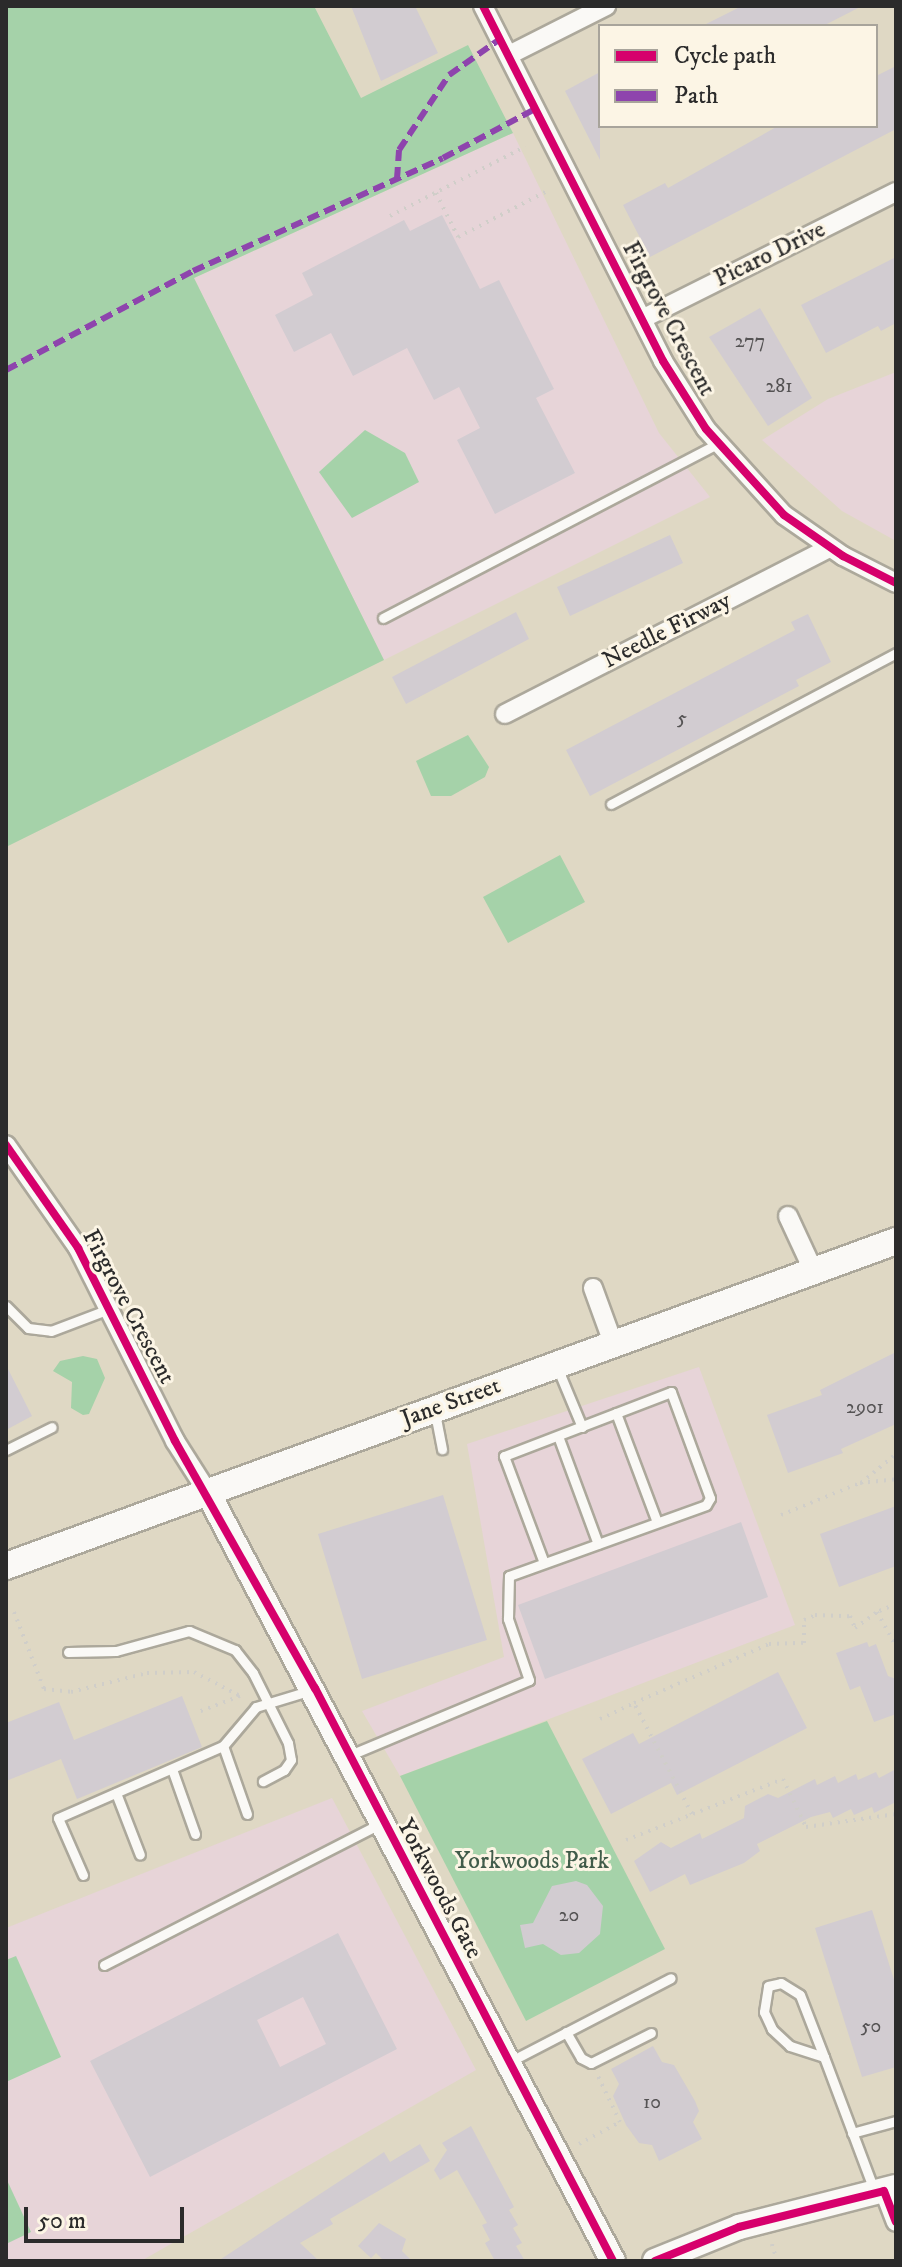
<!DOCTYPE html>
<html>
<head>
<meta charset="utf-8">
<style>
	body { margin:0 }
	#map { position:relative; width:902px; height:2267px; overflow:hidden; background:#dfd8c4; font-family:"IM FELL DW Pica",serif }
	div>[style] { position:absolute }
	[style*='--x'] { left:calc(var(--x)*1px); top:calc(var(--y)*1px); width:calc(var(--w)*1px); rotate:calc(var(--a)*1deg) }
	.built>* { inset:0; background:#e7d4d8 }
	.green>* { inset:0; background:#a5d2a9 }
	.building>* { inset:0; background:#d2ccd1 }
	.path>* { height:4px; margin-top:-2px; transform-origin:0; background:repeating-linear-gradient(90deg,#d0cec9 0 2px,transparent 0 8px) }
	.roads { filter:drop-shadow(2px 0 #aca89b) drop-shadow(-2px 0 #aca89b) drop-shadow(0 2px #aca89b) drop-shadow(0 -2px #aca89b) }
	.service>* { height:9px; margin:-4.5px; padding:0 4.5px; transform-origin:4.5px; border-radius:4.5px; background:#faf9f6 }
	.minor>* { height:18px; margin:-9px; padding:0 9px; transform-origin:9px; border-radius:9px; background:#faf9f6 }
	.tertiary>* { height:24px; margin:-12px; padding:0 12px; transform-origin:12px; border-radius:12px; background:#faf9f6 }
	.secondary>* { height:26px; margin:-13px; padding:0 13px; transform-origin:13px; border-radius:13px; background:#faf9f6 }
	.quiet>* { height:6px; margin-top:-3px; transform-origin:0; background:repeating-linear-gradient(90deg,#8e44ad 0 12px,transparent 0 18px) }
	.cycleway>* { height:8px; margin:-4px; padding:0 4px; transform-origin:4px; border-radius:4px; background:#d6006c }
	span { translate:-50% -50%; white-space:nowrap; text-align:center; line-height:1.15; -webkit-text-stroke:6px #fcf5e5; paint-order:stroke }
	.number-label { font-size:20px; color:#555354 }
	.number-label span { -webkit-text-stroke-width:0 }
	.street-label { font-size:24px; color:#2b2b2b }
	.park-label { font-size:24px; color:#415c4a }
	.frame { position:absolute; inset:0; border:8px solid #2b2b2b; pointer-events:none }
	.legend { position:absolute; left:598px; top:24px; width:280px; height:104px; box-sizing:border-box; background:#fcf5e5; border:2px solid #a8a49b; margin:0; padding:10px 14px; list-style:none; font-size:24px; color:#2b2b2b }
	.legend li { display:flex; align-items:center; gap:16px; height:40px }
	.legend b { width:40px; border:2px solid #a8a49b }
	.scale { position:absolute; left:24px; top:2207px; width:160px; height:36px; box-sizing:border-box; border:4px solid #2b2b2b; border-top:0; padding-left:10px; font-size:24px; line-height:28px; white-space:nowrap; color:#2b2b2b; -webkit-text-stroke:6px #fcf5e5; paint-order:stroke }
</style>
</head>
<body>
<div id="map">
	<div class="built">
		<div style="clip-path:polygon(513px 133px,659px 433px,710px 497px,384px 660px,194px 278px)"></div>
		<div style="clip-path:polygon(896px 372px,896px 541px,842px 511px,762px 440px,828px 399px)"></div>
		<div style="clip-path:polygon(699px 1367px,795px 1625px,400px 1776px,362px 1711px,504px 1657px,467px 1444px)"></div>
		<div style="clip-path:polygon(332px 1798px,476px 2070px,141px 2261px,6px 2261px,6px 1928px)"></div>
	</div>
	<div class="green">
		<div style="clip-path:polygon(6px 6px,314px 6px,361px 98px,468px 45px,513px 133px,194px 278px,384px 660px,6px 847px)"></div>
		<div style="clip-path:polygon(365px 430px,405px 453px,419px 482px,352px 518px,319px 472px)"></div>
		<div style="clip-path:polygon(468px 735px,489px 767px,485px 777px,451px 796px,431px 796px,416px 761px)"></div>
		<div style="clip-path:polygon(560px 855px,585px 902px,508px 943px,483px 897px)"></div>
		<div style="clip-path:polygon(83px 1356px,97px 1359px,105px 1378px,89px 1414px,83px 1415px,71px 1408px,72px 1382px,53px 1371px,60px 1361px)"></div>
		<div style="clip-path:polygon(547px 1721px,665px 1949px,526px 2021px,400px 1776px)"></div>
		<div style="clip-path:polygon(16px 1956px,61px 2057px,6px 2082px,6px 1960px)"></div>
		<div style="clip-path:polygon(6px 2178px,31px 2232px,6px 2244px)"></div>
	</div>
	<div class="building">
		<div style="clip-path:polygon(351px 6px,415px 6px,438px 53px,381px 81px)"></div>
		<div style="clip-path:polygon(742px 6px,862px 6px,823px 26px,702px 26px)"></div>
		<div style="clip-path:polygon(896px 66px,896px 129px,650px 257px,623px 205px,665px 183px,668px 188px,778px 126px,876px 126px,876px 76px)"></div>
		<div style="clip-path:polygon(600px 72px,600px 160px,565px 91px)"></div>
		<div style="clip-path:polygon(442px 215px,480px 289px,499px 280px,554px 389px,536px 398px,575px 473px,495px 514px,457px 440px,480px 428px,459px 387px,434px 400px,407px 348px,353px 376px,331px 333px,294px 352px,275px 315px,313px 295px,302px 273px,404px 220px,410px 231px)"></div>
		<div style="clip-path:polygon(896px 257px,896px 323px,881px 331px,878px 326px,826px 353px,801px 305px)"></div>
		<div style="clip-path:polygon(760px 308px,812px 398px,768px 426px,709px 337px)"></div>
		<div style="clip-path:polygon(670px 535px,683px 563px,570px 616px,557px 587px)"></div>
		<div style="clip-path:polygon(516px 612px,529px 639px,406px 704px,392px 677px)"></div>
		<div style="clip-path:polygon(808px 614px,831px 662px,796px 680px,799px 686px,590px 796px,566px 750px,795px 630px,791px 622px)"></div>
		<div style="clip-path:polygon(896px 1352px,896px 1424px,841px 1449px,843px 1453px,788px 1473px,767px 1415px,822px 1395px,820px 1390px)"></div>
		<div style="clip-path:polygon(6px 1365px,32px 1416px,6px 1430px)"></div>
		<div style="clip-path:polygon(443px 1495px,487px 1640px,362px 1679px,318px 1534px)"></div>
		<div style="clip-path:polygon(896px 1506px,896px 1566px,839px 1587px,820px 1534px)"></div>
		<div style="clip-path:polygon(741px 1522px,768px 1597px,545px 1679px,518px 1605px)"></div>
		<div style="clip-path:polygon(867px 1642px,869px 1647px,876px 1644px,888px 1676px,896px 1679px,896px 1714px,874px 1722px,860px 1686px,850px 1690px,836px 1653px)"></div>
		<div style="clip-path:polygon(778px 1672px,807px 1728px,677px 1795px,671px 1783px,611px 1814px,582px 1759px,633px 1733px,639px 1744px)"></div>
		<div style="clip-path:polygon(182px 1696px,202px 1747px,77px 1799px,61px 1759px,6px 1781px,6px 1723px,59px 1702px,74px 1740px)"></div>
		<div style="clip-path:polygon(896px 1769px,896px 1802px,874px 1813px,872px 1807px,854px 1815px,851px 1809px,833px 1818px,830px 1812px,811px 1817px,757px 1844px,760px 1851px,744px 1863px,690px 1885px,685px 1874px,650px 1892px,634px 1861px,661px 1842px,671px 1848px,700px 1833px,702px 1839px,744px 1818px,745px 1806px,768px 1794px,778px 1798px,815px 1779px,817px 1785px,835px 1776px,838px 1783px,856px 1774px,858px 1780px,876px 1772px,879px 1778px)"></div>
		<div style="clip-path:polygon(576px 1881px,587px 1885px,603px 1906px,600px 1934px,579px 1953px,561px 1955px,543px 1944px,525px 1948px,520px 1925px,533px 1923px,552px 1886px)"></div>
		<div style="clip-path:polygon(872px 1910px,896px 1986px,896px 2067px,862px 2077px,815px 1928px)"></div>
		<div style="clip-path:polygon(evenodd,338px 1933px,397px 2049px,150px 2177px,90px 2061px,338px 1933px,303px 1997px,326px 2044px,280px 2067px,257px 2020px,303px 1997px)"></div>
		<div style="clip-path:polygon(653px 2046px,662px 2062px,674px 2065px,695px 2101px,699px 2111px,693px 2122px,702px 2139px,659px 2161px,652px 2145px,639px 2143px,626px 2125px,613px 2096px,619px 2084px,611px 2069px)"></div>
		<div style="clip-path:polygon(471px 2126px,514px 2207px,509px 2210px,518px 2225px,513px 2228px,522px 2243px,516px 2246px,525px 2261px,495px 2261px,485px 2243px,490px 2240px,482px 2225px,487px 2223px,457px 2170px,440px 2180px,434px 2170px,447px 2150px,442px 2143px)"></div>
		<div style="clip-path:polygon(420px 2144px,430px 2161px,330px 2219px,333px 2224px,300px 2243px,319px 2261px,218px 2261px,384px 2152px,390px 2162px)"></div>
		<div style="clip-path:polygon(379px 2223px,406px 2239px,402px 2251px,412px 2261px,384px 2261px,376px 2253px,371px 2258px,358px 2246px)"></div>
	</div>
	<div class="path">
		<div style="--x:436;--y:193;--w:49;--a:63.4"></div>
		<div style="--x:458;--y:237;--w:100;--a:-27.3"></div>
		<div style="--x:390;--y:216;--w:152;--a:-27.1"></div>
		<div style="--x:861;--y:1483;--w:45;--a:-39.6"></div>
		<div style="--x:781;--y:1515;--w:85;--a:-22.1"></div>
		<div style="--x:860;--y:1483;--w:36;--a:-6"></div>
		<div style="--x:896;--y:1604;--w:21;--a:157"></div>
		<div style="--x:877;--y:1612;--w:39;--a:61"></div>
		<div style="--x:14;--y:1612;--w:83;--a:68.7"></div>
		<div style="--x:44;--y:1689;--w:27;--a:6"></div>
		<div style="--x:71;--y:1692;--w:78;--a:-14"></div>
		<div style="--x:147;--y:1673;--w:47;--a:-1.2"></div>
		<div style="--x:194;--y:1672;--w:52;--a:27.6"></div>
		<div style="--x:240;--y:1696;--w:45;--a:159.1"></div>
		<div style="--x:600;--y:1719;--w:38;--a:-25"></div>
		<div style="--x:692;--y:1814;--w:125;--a:-117.6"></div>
		<div style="--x:634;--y:1703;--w:147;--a:-23.6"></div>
		<div style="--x:769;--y:1644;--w:35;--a:-2"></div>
		<div style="--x:804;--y:1643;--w:23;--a:-90"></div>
		<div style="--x:804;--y:1620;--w:12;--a:-24"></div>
		<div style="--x:815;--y:1615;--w:35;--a:2"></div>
		<div style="--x:850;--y:1616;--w:13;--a:67"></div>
		<div style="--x:855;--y:1628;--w:27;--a:-36"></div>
		<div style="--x:626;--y:1840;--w:168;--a:-21.2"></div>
		<div style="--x:783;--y:1779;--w:53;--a:64.4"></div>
		<div style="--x:806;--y:1827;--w:91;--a:-8.2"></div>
		<div style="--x:579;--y:2144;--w:47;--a:-28.2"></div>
		<div style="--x:620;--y:2122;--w:51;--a:-115.6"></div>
		<div style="--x:772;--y:2244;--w:18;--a:74"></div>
	</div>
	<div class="roads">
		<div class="service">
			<div style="--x:383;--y:618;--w:377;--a:-27.5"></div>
			<div style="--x:611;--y:804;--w:323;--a:-27.9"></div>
			<div style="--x:6;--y:1306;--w:31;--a:45"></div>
			<div style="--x:28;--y:1328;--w:23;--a:7"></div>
			<div style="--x:51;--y:1331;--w:62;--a:-20.8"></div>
			<div style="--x:557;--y:1367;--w:65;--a:67.4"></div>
			<div style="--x:435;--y:1413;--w:37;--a:79"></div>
			<div style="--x:616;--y:1413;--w:116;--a:69.4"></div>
			<div style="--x:558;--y:1436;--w:115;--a:69.7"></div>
			<div style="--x:6;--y:1450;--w:51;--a:-26.6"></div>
			<div style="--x:68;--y:1652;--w:48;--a:-1.2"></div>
			<div style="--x:116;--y:1651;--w:76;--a:-15.3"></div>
			<div style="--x:189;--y:1631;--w:50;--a:22.4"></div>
			<div style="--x:235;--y:1650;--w:29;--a:52"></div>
			<div style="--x:253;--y:1673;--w:78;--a:63.4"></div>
			<div style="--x:288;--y:1743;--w:17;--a:80"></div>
			<div style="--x:291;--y:1760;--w:12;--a:125"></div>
			<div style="--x:284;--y:1770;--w:24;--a:152"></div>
			<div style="--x:350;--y:1755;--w:194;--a:-22.7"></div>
			<div style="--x:529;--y:1680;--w:65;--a:-109"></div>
			<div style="--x:508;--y:1619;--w:43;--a:-88.7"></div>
			<div style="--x:509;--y:1576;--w:209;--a:-19.8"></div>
			<div style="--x:706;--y:1505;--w:8;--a:-60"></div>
			<div style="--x:710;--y:1498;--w:113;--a:-110.2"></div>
			<div style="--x:671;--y:1392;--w:179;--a:159"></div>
			<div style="--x:504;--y:1456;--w:114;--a:69.5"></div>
			<div style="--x:172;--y:1769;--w:69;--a:70.5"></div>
			<div style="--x:116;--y:1793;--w:66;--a:68.8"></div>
			<div style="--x:247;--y:1814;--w:72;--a:-109.4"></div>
			<div style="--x:223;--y:1746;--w:51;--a:-49.8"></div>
			<div style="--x:256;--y:1707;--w:59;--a:-16.9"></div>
			<div style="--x:83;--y:1875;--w:62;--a:-113.7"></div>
			<div style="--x:58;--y:1818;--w:180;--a:-23.6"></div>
			<div style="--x:104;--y:1965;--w:312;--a:-27.1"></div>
			<div style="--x:566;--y:2032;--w:30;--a:60"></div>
			<div style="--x:581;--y:2058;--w:11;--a:27"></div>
			<div style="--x:591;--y:2063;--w:67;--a:-26.6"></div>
			<div style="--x:824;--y:2057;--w:36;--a:-162"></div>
			<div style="--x:790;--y:2046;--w:25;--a:-137"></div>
			<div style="--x:772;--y:2029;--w:19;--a:-115"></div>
			<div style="--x:764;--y:2012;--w:26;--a:-81"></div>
			<div style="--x:768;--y:1986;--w:13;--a:-13"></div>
			<div style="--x:781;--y:1983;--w:22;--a:32"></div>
			<div style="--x:800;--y:1995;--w:66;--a:68.8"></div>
			<div style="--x:824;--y:2057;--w:142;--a:69.4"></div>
			<div style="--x:509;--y:2062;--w:182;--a:-27.4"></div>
			<div style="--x:852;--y:2133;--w:46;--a:-15.3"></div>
		</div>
		<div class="minor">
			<div style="--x:483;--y:6;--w:398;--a:63.1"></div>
			<div style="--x:663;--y:361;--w:80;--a:57.7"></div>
			<div style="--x:706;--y:429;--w:116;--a:47.8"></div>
			<div style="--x:784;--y:515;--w:72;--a:34.8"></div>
			<div style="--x:843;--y:556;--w:59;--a:27"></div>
			<div style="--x:509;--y:55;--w:109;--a:-26.8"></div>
			<div style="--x:644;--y:318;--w:282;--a:-26.6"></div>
			<div style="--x:505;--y:714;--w:364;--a:-27.1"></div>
			<div style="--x:6;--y:1145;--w:126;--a:55"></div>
			<div style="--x:78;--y:1248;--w:216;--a:63.3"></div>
			<div style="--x:175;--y:1441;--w:62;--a:57.6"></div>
			<div style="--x:788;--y:1216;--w:62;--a:65.1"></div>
			<div style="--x:593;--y:1288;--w:59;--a:70"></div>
			<div style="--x:884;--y:2191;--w:33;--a:69"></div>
		</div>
		<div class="tertiary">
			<div style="--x:208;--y:1493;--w:868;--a:62.2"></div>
			<div style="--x:655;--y:2261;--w:91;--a:-22"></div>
			<div style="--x:739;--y:2227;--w:162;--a:-14.3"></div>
		</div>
		<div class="secondary">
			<div style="--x:6;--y:1566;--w:947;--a:-20.06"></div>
		</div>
	</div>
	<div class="quiet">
		<div style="--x:397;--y:179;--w:29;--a:-86"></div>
		<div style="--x:399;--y:150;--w:90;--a:-56.3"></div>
		<div style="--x:449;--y:75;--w:62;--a:-35.2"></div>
		<div style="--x:6;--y:370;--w:212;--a:-27.9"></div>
		<div style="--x:193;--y:271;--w:274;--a:-24.3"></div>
		<div style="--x:443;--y:158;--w:104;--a:-28"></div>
	</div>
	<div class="cycleway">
		<div style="--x:483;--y:6;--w:398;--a:63.1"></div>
		<div style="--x:663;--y:361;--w:80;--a:57.7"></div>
		<div style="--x:706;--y:429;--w:116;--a:47.8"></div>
		<div style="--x:784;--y:515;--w:72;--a:34.8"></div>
		<div style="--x:843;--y:556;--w:59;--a:27"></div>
		<div style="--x:6;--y:1145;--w:126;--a:55"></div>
		<div style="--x:78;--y:1248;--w:216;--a:63.3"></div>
		<div style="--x:175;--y:1441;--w:284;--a:60.5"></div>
		<div style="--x:315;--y:1688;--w:646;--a:62.52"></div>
		<div style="--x:655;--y:2261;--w:91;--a:-22"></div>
		<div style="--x:739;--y:2227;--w:149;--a:-13.9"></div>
		<div style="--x:884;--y:2191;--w:33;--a:69"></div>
	</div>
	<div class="number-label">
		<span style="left:750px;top:341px">277</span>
		<span style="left:779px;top:386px">281</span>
		<span style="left:682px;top:718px">5</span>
		<span style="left:865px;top:1407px">2901</span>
		<span style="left:569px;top:1915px">20</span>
		<span style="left:871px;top:2026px">50</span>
		<span style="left:652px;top:2102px">10</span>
	</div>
	<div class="street-label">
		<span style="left:770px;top:255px;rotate:-26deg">Picaro Drive</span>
		<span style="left:668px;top:319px;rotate:62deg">Firgrove Crescent</span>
		<span style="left:667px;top:631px;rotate:-27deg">Needle Firway</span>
		<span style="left:128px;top:1307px;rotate:62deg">Firgrove Crescent</span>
		<span style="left:451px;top:1403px;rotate:-20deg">Jane Street</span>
		<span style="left:439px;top:1889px;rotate:62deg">Yorkwoods Gate</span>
	</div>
	<div class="park-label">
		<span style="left:532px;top:1862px">Yorkwoods Park</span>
	</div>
	<div class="frame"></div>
	<ul class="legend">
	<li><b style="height:10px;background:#d6006c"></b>Cycle path</li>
	<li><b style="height:10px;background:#8e44ad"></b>Path</li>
	</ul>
	<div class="scale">50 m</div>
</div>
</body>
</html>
